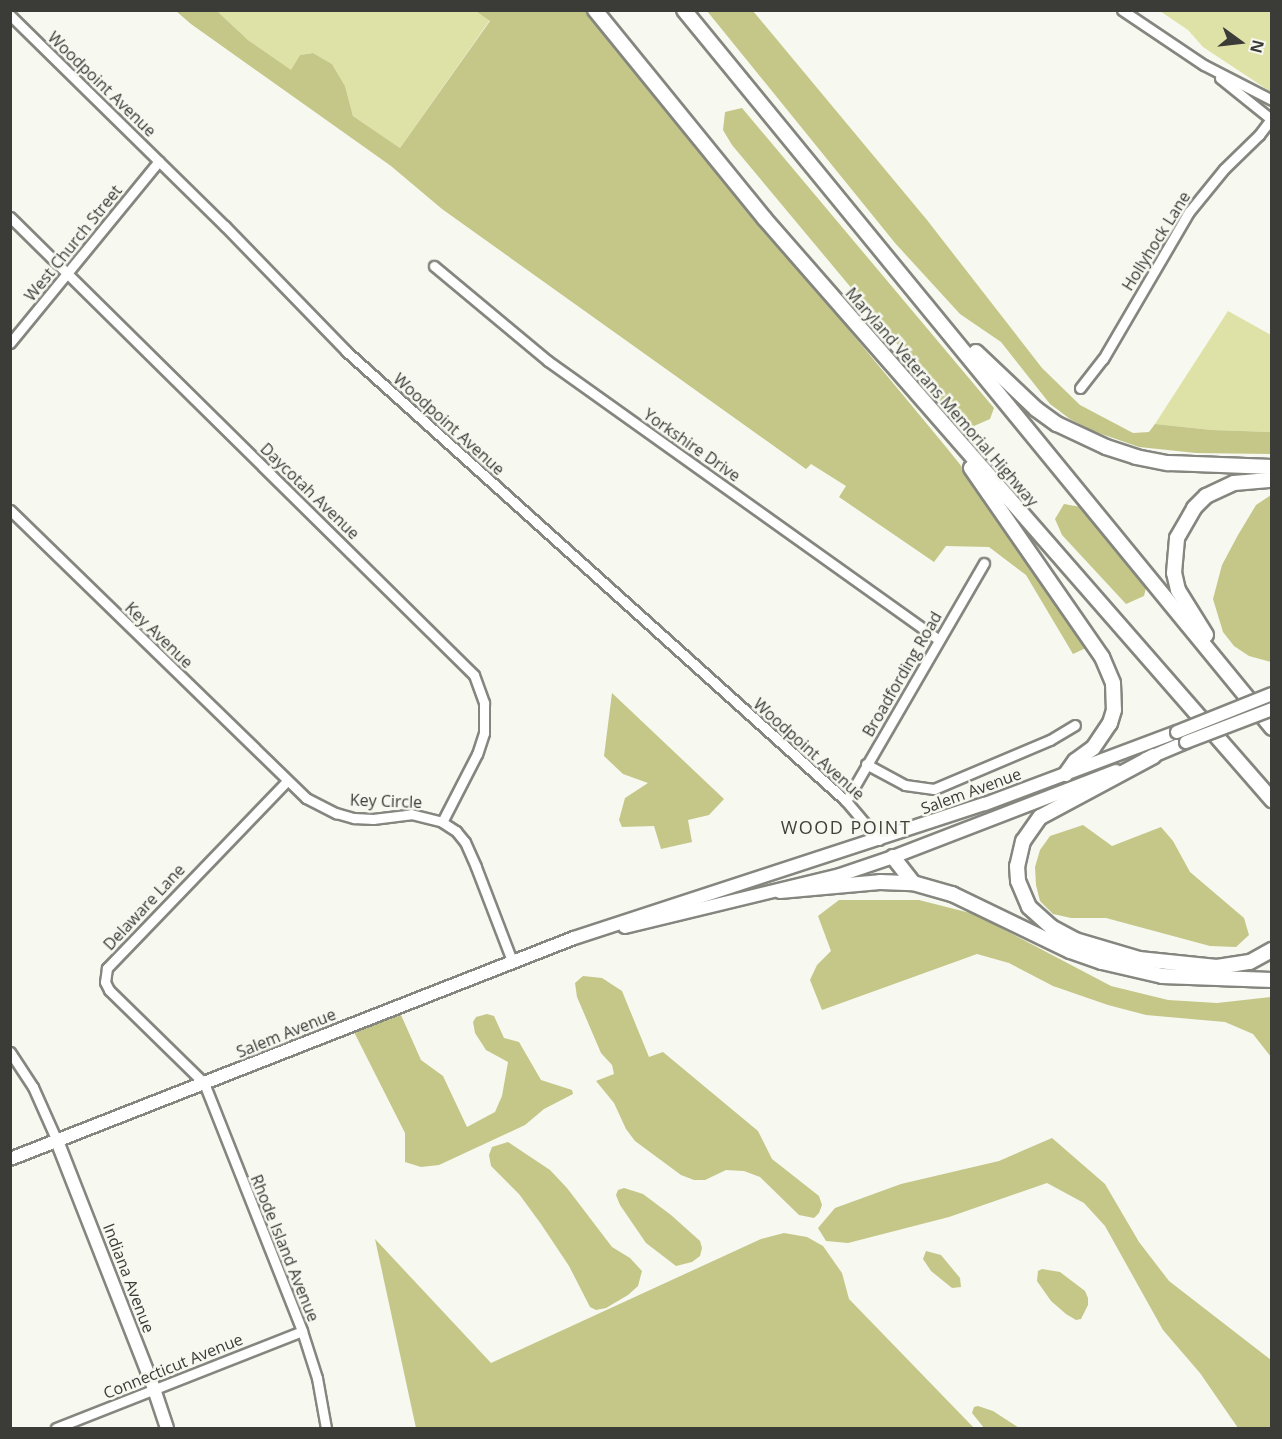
<!DOCTYPE html>
<html>
<head>
<meta charset="utf-8">
<style>
	body { margin:0 }
	#map { position:relative; width:1282px; height:1439px; overflow:hidden; background:#f7f8f0; font-family:"Open Sans",sans-serif }
	div>[style] { position:absolute }
	[style*='--x'] { left:calc(var(--x)*1px); top:calc(var(--y)*1px); width:calc(var(--w)*1px); rotate:calc(var(--a)*1deg) }
	.green>* { inset:0; background:#dfe2a6 }
	.forest>* { inset:0; background:#c4c787 }
	.roads { filter:drop-shadow(2px 0 #85867f) drop-shadow(-2px 0 #85867f) drop-shadow(0 2px #85867f) drop-shadow(0 -2px #85867f) }
	.minor>* { height:9px; margin:-4.5px; padding:0 4.5px; transform-origin:4.5px; border-radius:4.5px; background:#fff }
	.major>* { height:12px; margin:-6px; padding:0 6px; transform-origin:6px; border-radius:6px; background:#fff }
	.highway>* { height:14px; margin:-7px; padding:0 7px; transform-origin:7px; border-radius:7px; background:#fff }
	.bridges { filter:drop-shadow(2px 0 #85867f) drop-shadow(-2px 0 #85867f) drop-shadow(0 2px #85867f) drop-shadow(0 -2px #85867f) }
	.major-bridge>* { height:12px; margin:-6px; padding:0 6px; transform-origin:6px; border-radius:6px; background:#fff }
	span { translate:-50% -50%; white-space:nowrap; text-align:center; line-height:1.15; -webkit-text-stroke:5px #f7f8f0; paint-order:stroke }
	.street-label { font-size:16px; color:#3b3b38 }
	.neighbourhood-label { font-size:18px; color:#3f4039; letter-spacing:1.5px }
	.frame { position:absolute; inset:0; border:12px solid #3b3b38; pointer-events:none }
	.north { position:absolute; left:1210px; top:12px; width:60px; height:60px; -webkit-text-stroke:4px #f7f8f0; paint-order:stroke; rotate:105deg; font-size:16px; font-weight:700; line-height:24px; text-align:center; color:#3b3b38 }
	.north::after { content:''; display:block; margin:auto; width:21px; height:27px; background:#3b3b38; clip-path:polygon(50% 0,100% 100%,50% 72%,0 100%) }
</style>
</head>
<body>
<div id="map">
	<div class="green">
		<div style="clip-path:polygon(476px 10px,490px 20px,400px 148px,353px 116px,345px 86px,332px 64px,313px 53px,300px 55px,291px 71px,248px 40px,217px 11px)"></div>
		<div style="clip-path:polygon(1160px 11px,1271px 11px,1271px 92px,1203px 47px,1188px 30px)"></div>
		<div style="clip-path:polygon(1228px 311px,1271px 335px,1271px 432px,1212px 430px,1155px 424px)"></div>
	</div>
	<div class="forest">
		<div style="clip-path:polygon(176px 11px,217px 11px,248px 40px,291px 70px,300px 55px,313px 53px,332px 64px,345px 86px,353px 116px,400px 148px,490px 21px,476px 11px,585px 11px,946px 447px,1006px 522px,1090px 646px,1073px 654px,1026px 575px,989px 547px,946px 546px,934px 562px,839px 497px,846px 486px,811px 464px,806px 469px,442px 209px,391px 166px,191px 24px)"></div>
		<div style="clip-path:polygon(707px 11px,753px 11px,927px 220px,1042px 368px,1080px 405px,1133px 433px,1149px 432px,1155px 424px,1212px 430px,1271px 432px,1271px 454px,1196px 453px,1139px 447px,1093px 431px,1070px 419px,1050px 404px,1001px 342px,960px 314px,895px 243px)"></div>
		<div style="clip-path:polygon(742px 108px,994px 408px,990px 419px,974px 426px,956px 422px,888px 332px,732px 145px,723px 130px,725px 112px)"></div>
		<div style="clip-path:polygon(1271px 495px,1272px 495px,1271px 662px,1249px 656px,1234px 646px,1223px 632px,1213px 599px,1222px 565px,1238px 535px,1256px 505px)"></div>
		<div style="clip-path:polygon(1064px 504px,1081px 507px,1146px 588px,1144px 596px,1126px 604px,1062px 535px,1055px 519px)"></div>
		<div style="clip-path:polygon(612px 693px,724px 799px,709px 815px,688px 820px,692px 842px,661px 849px,654px 826px,622px 827px,619px 820px,625px 798px,648px 783px,623px 774px,604px 756px)"></div>
		<div style="clip-path:polygon(1083px 825px,1112px 846px,1161px 827px,1173px 841px,1190px 872px,1244px 918px,1249px 935px,1236px 947px,1210px 946px,1106px 918px,1071px 918px,1053px 914px,1040px 901px,1036px 885px,1035px 867px,1040px 850px,1050px 836px)"></div>
		<div style="clip-path:polygon(839px 900px,919px 900px,974px 914px,1111px 986px,1168px 1000px,1217px 1003px,1271px 997px,1271px 1057px,1253px 1034px,1225px 1022px,1146px 1015px,1108px 1005px,1053px 986px,1009px 963px,977px 954px,822px 1010px,810px 980px,817px 965px,831px 951px,818px 916px)"></div>
		<div style="clip-path:polygon(583px 976px,602px 978px,622px 991px,649px 1057px,663px 1052px,758px 1131px,772px 1159px,819px 1196px,822px 1205px,819px 1213px,814px 1218px,799px 1215px,760px 1177px,744px 1171px,726px 1170px,705px 1180px,694px 1180px,681px 1175px,635px 1141px,626px 1129px,614px 1103px,596px 1081px,614px 1074px,612px 1065px,601px 1053px,577px 997px,575px 983px)"></div>
		<div style="clip-path:polygon(487px 1014px,494px 1016px,504px 1038px,519px 1042px,541px 1080px,572px 1090px,573px 1094px,544px 1109px,525px 1125px,439px 1165px,421px 1167px,405px 1162px,405px 1133px,354px 1032px,401px 1015px,421px 1060px,443px 1076px,467px 1127px,495px 1112px,502px 1096px,508px 1062px,486px 1050px,475px 1033px,473px 1022px,476px 1017px)"></div>
		<div style="clip-path:polygon(1052px 1138px,1105px 1184px,1139px 1242px,1169px 1281px,1271px 1360px,1271px 1428px,1238px 1428px,1200px 1373px,1163px 1330px,1105px 1226px,1084px 1203px,1047px 1183px,949px 1217px,848px 1243px,826px 1241px,818px 1228px,835px 1208px,901px 1184px,999px 1161px)"></div>
		<div style="clip-path:polygon(508px 1142px,550px 1170px,567px 1188px,612px 1247px,630px 1258px,642px 1271px,638px 1286px,628px 1295px,606px 1308px,596px 1310px,590px 1307px,569px 1266px,541px 1224px,519px 1194px,491px 1166px,489px 1155px,492px 1147px)"></div>
		<div style="clip-path:polygon(624px 1188px,643px 1194px,671px 1215px,700px 1241px,702px 1248px,700px 1256px,692px 1262px,676px 1266px,646px 1243px,620px 1205px,616px 1195px,618px 1190px)"></div>
		<div style="clip-path:polygon(784px 1233px,807px 1237px,823px 1246px,842px 1273px,849px 1299px,974px 1428px,416px 1428px,375px 1239px,491px 1363px,761px 1239px)"></div>
		<div style="clip-path:polygon(926px 1251px,941px 1255px,960px 1278px,961px 1287px,952px 1288px,931px 1271px,923px 1259px)"></div>
		<div style="clip-path:polygon(1042px 1269px,1060px 1272px,1085px 1291px,1088px 1298px,1088px 1305px,1081px 1319px,1076px 1320px,1066px 1314px,1051px 1301px,1037px 1281px,1038px 1271px)"></div>
		<div style="clip-path:polygon(978px 1406px,993px 1411px,1019px 1428px,984px 1428px,972px 1413px,974px 1407px)"></div>
	</div>
	<div class="roads">
		<div class="minor">
			<div style="--x:1122;--y:10;--w:99;--a:33.9"></div>
			<div style="--x:1204;--y:65;--w:76;--a:27.2"></div>
			<div style="--x:10;--y:15;--w:301;--a:44.5"></div>
			<div style="--x:225;--y:226;--w:174;--a:45.9"></div>
			<div style="--x:346;--y:351;--w:673;--a:41.99"></div>
			<div style="--x:846;--y:801;--w:51;--a:49.8"></div>
			<div style="--x:1220;--y:78;--w:67;--a:38.9"></div>
			<div style="--x:10;--y:217;--w:652;--a:44.63"></div>
			<div style="--x:474;--y:675;--w:30;--a:70"></div>
			<div style="--x:484;--y:703;--w:30;--a:90"></div>
			<div style="--x:484;--y:733;--w:22;--a:108"></div>
			<div style="--x:477;--y:754;--w:76;--a:117.2"></div>
			<div style="--x:434;--y:266;--w:148;--a:39.8"></div>
			<div style="--x:548;--y:361;--w:480;--a:35.5"></div>
			<div style="--x:10;--y:343;--w:235;--a:-50.7"></div>
			<div style="--x:1080;--y:388;--w:37;--a:-52"></div>
			<div style="--x:1103;--y:359;--w:170;--a:-59.7"></div>
			<div style="--x:1189;--y:212;--w:55;--a:-50.9"></div>
			<div style="--x:1224;--y:169;--w:49;--a:-44.2"></div>
			<div style="--x:1259;--y:135;--w:20;--a:-53"></div>
			<div style="--x:10;--y:510;--w:413;--a:44.2"></div>
			<div style="--x:306;--y:798;--w:34;--a:27"></div>
			<div style="--x:336;--y:813;--w:19;--a:16"></div>
			<div style="--x:354;--y:818;--w:19;--a:3"></div>
			<div style="--x:373;--y:819;--w:38;--a:-7"></div>
			<div style="--x:411;--y:814;--w:32;--a:14"></div>
			<div style="--x:442;--y:822;--w:17;--a:33"></div>
			<div style="--x:456;--y:831;--w:14;--a:51"></div>
			<div style="--x:465;--y:842;--w:27;--a:66"></div>
			<div style="--x:476;--y:867;--w:101;--a:69"></div>
			<div style="--x:866;--y:764;--w:44;--a:28.3"></div>
			<div style="--x:905;--y:785;--w:29;--a:8"></div>
			<div style="--x:934;--y:789;--w:126;--a:-22.9"></div>
			<div style="--x:1050;--y:740;--w:29;--a:-31"></div>
			<div style="--x:287;--y:781;--w:260;--a:133.9"></div>
			<div style="--x:107;--y:968;--w:14;--a:98"></div>
			<div style="--x:105;--y:982;--w:9;--a:63"></div>
			<div style="--x:109;--y:990;--w:133;--a:44.4"></div>
			<div style="--x:204;--y:1083;--w:267;--a:68.4"></div>
			<div style="--x:302;--y:1331;--w:49;--a:72.3"></div>
			<div style="--x:317;--y:1378;--w:51;--a:79.8"></div>
			<div style="--x:846;--y:801;--w:275;--a:-59.9"></div>
			<div style="--x:10;--y:1052;--w:42;--a:56.7"></div>
			<div style="--x:33;--y:1087;--w:59;--a:66"></div>
			<div style="--x:56;--y:1428;--w:264;--a:-21.5"></div>
		</div>
		<div class="major">
			<div style="--x:1146;--y:759;--w:43;--a:-23"></div>
			<div style="--x:625;--y:927;--w:221;--a:-13.6"></div>
			<div style="--x:840;--y:875;--w:56;--a:-18.8"></div>
			<div style="--x:893;--y:857;--w:239;--a:-21.1"></div>
			<div style="--x:57;--y:1141;--w:266;--a:68.6"></div>
			<div style="--x:154;--y:1389;--w:41;--a:71.6"></div>
			<div style="--x:10;--y:1159;--w:606;--a:-21.4"></div>
			<div style="--x:574;--y:938;--w:432;--a:-18.1"></div>
			<div style="--x:985;--y:804;--w:205;--a:-20.6"></div>
		</div>
		<div class="highway">
			<div style="--x:595;--y:10;--w:268;--a:50.9"></div>
			<div style="--x:764;--y:218;--w:773;--a:48.88"></div>
			<div style="--x:684;--y:10;--w:928;--a:50.68"></div>
			<div style="--x:976;--y:352;--w:83;--a:43.5"></div>
			<div style="--x:1036;--y:409;--w:26;--a:36"></div>
			<div style="--x:1057;--y:424;--w:54;--a:25.1"></div>
			<div style="--x:1106;--y:447;--w:32;--a:18"></div>
			<div style="--x:1136;--y:457;--w:33;--a:11"></div>
			<div style="--x:1168;--y:463;--w:104;--a:2.2"></div>
			<div style="--x:971;--y:468;--w:230;--a:55.3"></div>
			<div style="--x:1102;--y:657;--w:28;--a:67"></div>
			<div style="--x:1113;--y:683;--w:27;--a:88"></div>
			<div style="--x:1114;--y:710;--w:14;--a:107"></div>
			<div style="--x:1110;--y:723;--w:30;--a:124"></div>
			<div style="--x:1093;--y:748;--w:22;--a:144"></div>
			<div style="--x:1075;--y:761;--w:16;--a:125"></div>
			<div style="--x:1206;--y:635;--w:53;--a:-121.9"></div>
			<div style="--x:1178;--y:590;--w:17;--a:-103"></div>
			<div style="--x:1174;--y:573;--w:35;--a:-85"></div>
			<div style="--x:1177;--y:538;--w:34;--a:-60"></div>
			<div style="--x:1194;--y:508;--w:17;--a:-45"></div>
			<div style="--x:1206;--y:496;--w:31;--a:-25"></div>
			<div style="--x:1234;--y:483;--w:38;--a:-5"></div>
			<div style="--x:1154;--y:756;--w:129;--a:151.8"></div>
			<div style="--x:1040;--y:817;--w:29;--a:125"></div>
			<div style="--x:1023;--y:841;--w:26;--a:103"></div>
			<div style="--x:1017;--y:866;--w:15;--a:86"></div>
			<div style="--x:1018;--y:881;--w:28;--a:67"></div>
			<div style="--x:1029;--y:907;--w:30;--a:42"></div>
			<div style="--x:1051;--y:927;--w:27;--a:28"></div>
			<div style="--x:1075;--y:940;--w:67;--a:16.5"></div>
			<div style="--x:1139;--y:959;--w:78;--a:5.9"></div>
			<div style="--x:1217;--y:967;--w:33;--a:-9"></div>
			<div style="--x:1250;--y:962;--w:25;--a:-29"></div>
			<div style="--x:893;--y:857;--w:33;--a:52"></div>
			<div style="--x:913;--y:883;--w:41;--a:15.8"></div>
			<div style="--x:952;--y:894;--w:131;--a:25.8"></div>
			<div style="--x:1070;--y:951;--w:34;--a:19"></div>
			<div style="--x:1102;--y:962;--w:62;--a:13.1"></div>
			<div style="--x:1162;--y:976;--w:110;--a:2.1"></div>
			<div style="--x:780;--y:891;--w:100;--a:-5.1"></div>
			<div style="--x:880;--y:882;--w:33;--a:2"></div>
		</div>
	</div>
	<div class="bridges">
		<div class="major-bridge">
			<div style="--x:1177;--y:732;--w:102;--a:-21.8"></div>
			<div style="--x:1186;--y:742;--w:92;--a:-21"></div>
		</div>
	</div>
	<div class="street-label">
		<span style="left:102px;top:84px;rotate:44deg">Woodpoint Avenue</span>
		<span style="left:1156px;top:241px;rotate:-58deg">Hollyhock Lane</span>
		<span style="left:73px;top:243px;rotate:-51deg">West Church Street</span>
		<span style="left:942px;top:397px;rotate:49deg">Maryland Veterans Memorial Highway</span>
		<span style="left:449px;top:424px;rotate:42deg">Woodpoint Avenue</span>
		<span style="left:692px;top:445px;rotate:35deg">Yorkshire Drive</span>
		<span style="left:310px;top:491px;rotate:44deg">Daycotah Avenue</span>
		<span style="left:159px;top:635px;rotate:44deg">Key Avenue</span>
		<span style="left:902px;top:674px;rotate:-60deg">Broadfording Road</span>
		<span style="left:809px;top:749px;rotate:42deg">Woodpoint Avenue</span>
		<span style="left:971px;top:791px;rotate:-20deg">Salem Avenue</span>
		<span style="left:386px;top:801px;rotate:2deg">Key Circle</span>
		<span style="left:144px;top:907px;rotate:-47deg">Delaware Lane</span>
		<span style="left:286px;top:1033px;rotate:-22deg">Salem Avenue</span>
		<span style="left:285px;top:1248px;rotate:68deg">Rhode Island Avenue</span>
		<span style="left:129px;top:1278px;rotate:69deg">Indiana Avenue</span>
		<span style="left:173px;top:1366px;rotate:-22deg">Connecticut Avenue</span>
	</div>
	<div class="neighbourhood-label">
		<span style="left:846px;top:827px">WOOD POINT</span>
	</div>
	<div class="frame"></div>
	<div class="north">N</div>
</div>
</body>
</html>
